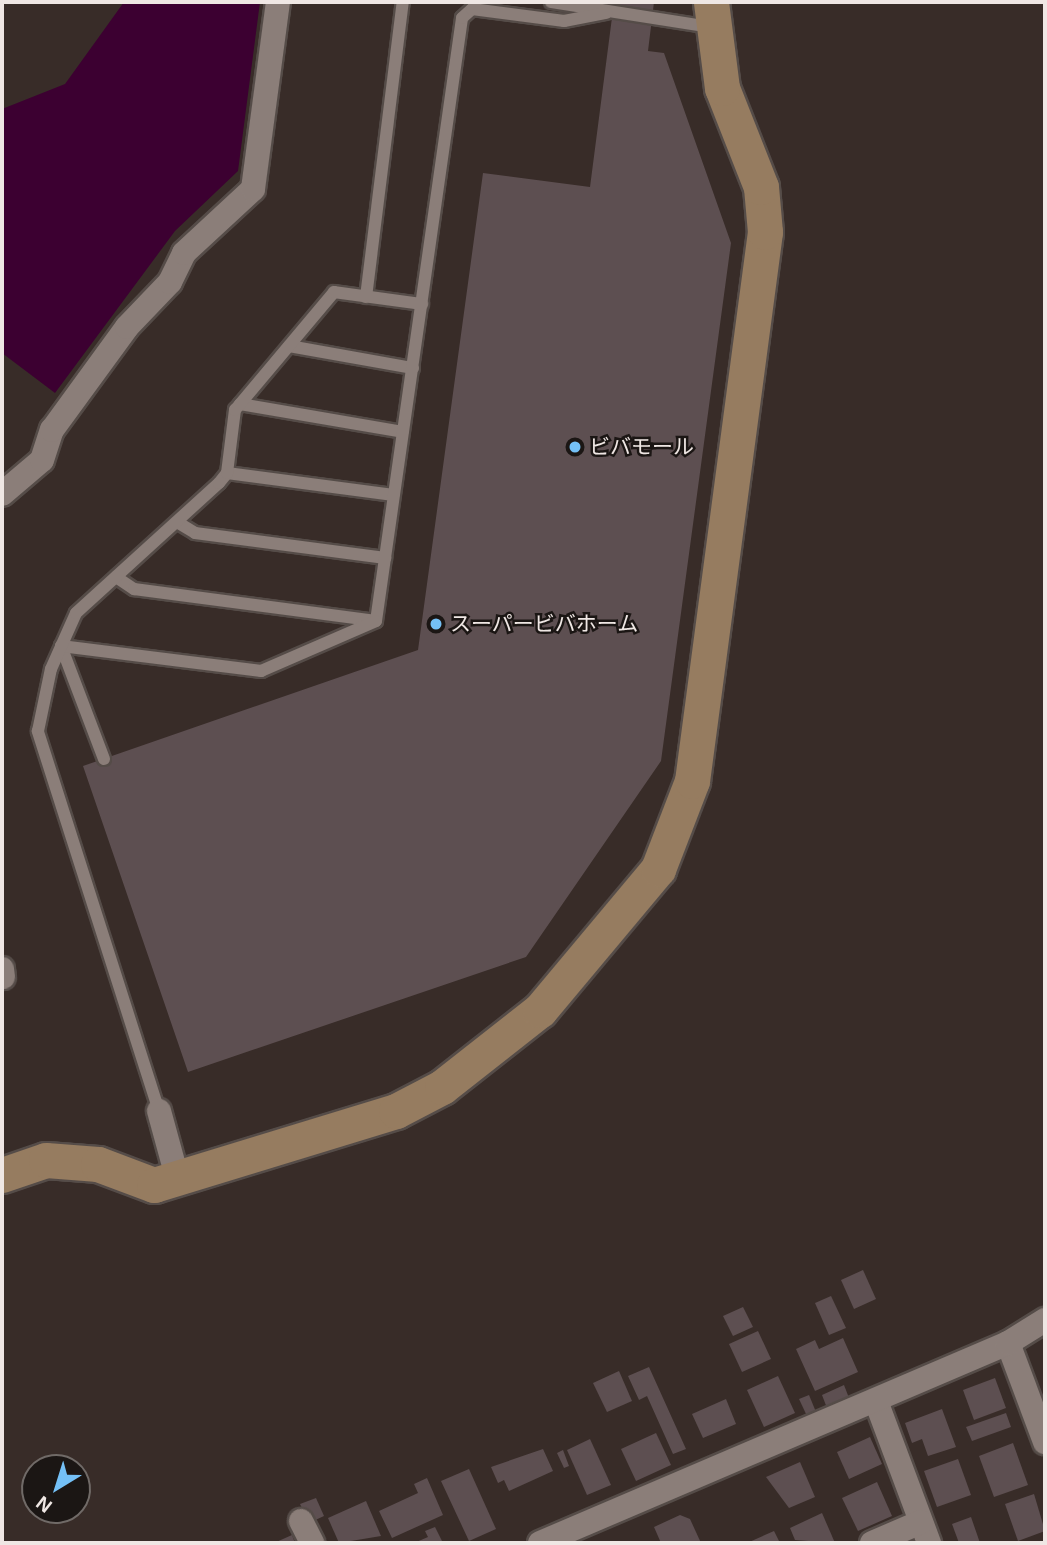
<!DOCTYPE html>
<html>
<head>
<meta charset="utf-8">
<style>
	body { margin:0 }
	#map { position:relative; width:1047px; height:1545px; overflow:hidden; background:#382c28; font-family:Arial,"Noto Sans JP",sans-serif }
	div>[style] { position:absolute }
	[style*='--x'] { left:calc(var(--x)*1px); top:calc(var(--y)*1px); width:calc(var(--w)*1px); rotate:calc(var(--a)*1deg) }
	.water>* { inset:0; background:#3c0031 }
	.building>* { inset:0; background:#5d4f51 }
	.roads { filter:drop-shadow(2px 0 #554c48) drop-shadow(-2px 0 #554c48) drop-shadow(0 2px #554c48) drop-shadow(0 -2px #554c48) }
	.lane>* { height:12px; margin:-6px; padding:0 6px; transform-origin:6px; border-radius:6px; background:#8b7e79 }
	.street>* { height:24px; margin:-12px; padding:0 12px; transform-origin:12px; border-radius:12px; background:#8b7e79 }
	.secondary>* { height:35px; margin:-17.5px; padding:0 17.5px; transform-origin:17.5px; border-radius:17.5px; background:#967c60 }
	.dots>* { width:19px; height:19px; translate:-50% -50%; box-sizing:border-box; border:4px solid #1b1614; border-radius:50% }
	span { translate:-50% -50%; white-space:nowrap; text-align:center; line-height:1.15; -webkit-text-stroke:5px #1b1614; paint-order:stroke }
	.poi-label { font-size:21px; color:#efe7e4 }
	.left { translate:0 -50%; text-align:left }
	.frame { position:absolute; inset:0; border:4px solid #efe7e4; pointer-events:none }
	.north { position:absolute; left:21px; top:1454px; width:70px; height:70px; box-sizing:border-box; background:#1b1614; border:2px solid #706a67; border-radius:50%; rotate:218deg; font-size:19px; font-weight:700; line-height:28px; text-align:center; color:#efe7e4 }
	.north::after { content:''; display:block; margin:auto; width:24px; height:32px; background:#74c0f6; clip-path:polygon(50% 0,100% 100%,50% 72%,0 100%) }
</style>
</head>
<body>
<div id="map">
	<div class="water">
		<div style="clip-path:polygon(124px 2px,260px 2px,238px 171px,175px 231px,55px 393px,2px 353px,2px 109px,65px 84px)"></div>
	</div>
	<div class="building">
		<div style="clip-path:polygon(614px 2px,654px 2px,648px 51px,664px 53px,731px 243px,661px 761px,526px 957px,188px 1072px,83px 766px,418px 650px,483px 173px,590px 187px)"></div>
		<div style="clip-path:polygon(863px 1270px,876px 1299px,854px 1309px,841px 1280px)"></div>
		<div style="clip-path:polygon(831px 1296px,846px 1328px,829px 1335px,815px 1303px)"></div>
		<div style="clip-path:polygon(743px 1307px,753px 1327px,733px 1336px,723px 1316px)"></div>
		<div style="clip-path:polygon(758px 1331px,771px 1359px,742px 1372px,729px 1344px)"></div>
		<div style="clip-path:polygon(843px 1338px,858px 1372px,815px 1391px,796px 1349px,815px 1340px,819px 1349px)"></div>
		<div style="clip-path:polygon(649px 1367px,686px 1449px,673px 1454px,647px 1396px,639px 1400px,628px 1376px)"></div>
		<div style="clip-path:polygon(619px 1371px,632px 1401px,607px 1412px,593px 1383px)"></div>
		<div style="clip-path:polygon(778px 1376px,795px 1413px,764px 1427px,747px 1390px)"></div>
		<div style="clip-path:polygon(995px 1378px,1006px 1408px,974px 1420px,963px 1390px)"></div>
		<div style="clip-path:polygon(844px 1385px,849px 1398px,827px 1408px,822px 1395px)"></div>
		<div style="clip-path:polygon(809px 1395px,816px 1412px,807px 1416px,799px 1399px)"></div>
		<div style="clip-path:polygon(726px 1399px,736px 1424px,703px 1438px,692px 1414px)"></div>
		<div style="clip-path:polygon(942px 1409px,956px 1447px,928px 1456px,922px 1439px,912px 1443px,905px 1423px)"></div>
		<div style="clip-path:polygon(1006px 1413px,1011px 1427px,972px 1441px,966px 1427px)"></div>
		<div style="clip-path:polygon(656px 1433px,671px 1465px,636px 1481px,621px 1449px)"></div>
		<div style="clip-path:polygon(870px 1437px,882px 1464px,849px 1479px,837px 1452px)"></div>
		<div style="clip-path:polygon(590px 1439px,611px 1485px,587px 1495px,567px 1450px)"></div>
		<div style="clip-path:polygon(1013px 1443px,1028px 1485px,994px 1497px,979px 1456px)"></div>
		<div style="clip-path:polygon(543px 1449px,553px 1471px,509px 1491px,504px 1480px,498px 1483px,491px 1467px)"></div>
		<div style="clip-path:polygon(563px 1450px,569px 1466px,564px 1468px,557px 1453px)"></div>
		<div style="clip-path:polygon(958px 1459px,971px 1495px,937px 1507px,924px 1471px)"></div>
		<div style="clip-path:polygon(800px 1462px,815px 1497px,789px 1508px,766px 1477px)"></div>
		<div style="clip-path:polygon(469px 1469px,496px 1529px,469px 1541px,441px 1481px)"></div>
		<div style="clip-path:polygon(427px 1478px,443px 1515px,392px 1538px,379px 1511px,418px 1493px,414px 1484px)"></div>
		<div style="clip-path:polygon(877px 1482px,892px 1516px,858px 1531px,842px 1498px)"></div>
		<div style="clip-path:polygon(1034px 1494px,1045px 1531px,1018px 1541px,1005px 1504px)"></div>
		<div style="clip-path:polygon(316px 1498px,324px 1516px,309px 1523px,300px 1504px)"></div>
		<div style="clip-path:polygon(366px 1501px,381px 1536px,339px 1543px,328px 1518px)"></div>
		<div style="clip-path:polygon(822px 1513px,835px 1543px,795px 1540px,790px 1528px)"></div>
		<div style="clip-path:polygon(680px 1515px,690px 1519px,701px 1543px,661px 1543px,654px 1527px)"></div>
		<div style="clip-path:polygon(971px 1517px,980px 1543px,959px 1543px,952px 1524px)"></div>
		<div style="clip-path:polygon(435px 1527px,443px 1543px,414px 1543px,428px 1537px,425px 1531px)"></div>
		<div style="clip-path:polygon(774px 1531px,780px 1543px,747px 1543px)"></div>
		<div style="clip-path:polygon(292px 1535px,295px 1543px,274px 1543px)"></div>
	</div>
	<div class="roads">
		<div class="lane">
			<div style="--x:551;--y:2;--w:161;--a:8.9"></div>
			<div style="--x:366;--y:297;--w:297;--a:-82.9"></div>
			<div style="--x:289;--y:346;--w:126;--a:10.1"></div>
			<div style="--x:240;--y:404;--w:165;--a:9.7"></div>
			<div style="--x:227;--y:473;--w:168;--a:7.5"></div>
			<div style="--x:177;--y:522;--w:21;--a:31"></div>
			<div style="--x:195;--y:533;--w:192;--a:7.5"></div>
			<div style="--x:116;--y:577;--w:22;--a:34"></div>
			<div style="--x:134;--y:589;--w:244;--a:7.5"></div>
			<div style="--x:376;--y:621;--w:609;--a:-81.88"></div>
			<div style="--x:462;--y:18;--w:13;--a:-42"></div>
			<div style="--x:472;--y:9;--w:93;--a:7.4"></div>
			<div style="--x:564;--y:21;--w:43;--a:-10.8"></div>
			<div style="--x:104;--y:759;--w:121;--a:-110.8"></div>
			<div style="--x:61;--y:646;--w:202;--a:7.1"></div>
			<div style="--x:261;--y:671;--w:125;--a:-23.5"></div>
			<div style="--x:159;--y:1111;--w:399;--a:-107.7"></div>
			<div style="--x:38;--y:731;--w:63;--a:-78.2"></div>
			<div style="--x:51;--y:669;--w:61;--a:-65.9"></div>
			<div style="--x:76;--y:613;--w:193;--a:-42.3"></div>
			<div style="--x:219;--y:483;--w:13;--a:-51"></div>
			<div style="--x:227;--y:473;--w:64;--a:-82.8"></div>
			<div style="--x:235;--y:410;--w:154;--a:-50"></div>
			<div style="--x:334;--y:292;--w:89;--a:7.8"></div>
		</div>
		<div class="street">
			<div style="--x:2;--y:494;--w:52;--a:-40.4"></div>
			<div style="--x:42;--y:460;--w:32;--a:-72"></div>
			<div style="--x:52;--y:430;--w:127;--a:-53.9"></div>
			<div style="--x:127;--y:327;--w:62;--a:-46.3"></div>
			<div style="--x:170;--y:282;--w:32;--a:-64"></div>
			<div style="--x:184;--y:253;--w:94;--a:-42.8"></div>
			<div style="--x:253;--y:189;--w:189;--a:-82.4"></div>
			<div style="--x:2;--y:969;--w:8;--a:83"></div>
			<div style="--x:159;--y:1111;--w:68;--a:74.7"></div>
			<div style="--x:1008;--y:1343;--w:106;--a:69.5"></div>
			<div style="--x:876;--y:1401;--w:152;--a:69.5"></div>
			<div style="--x:301;--y:1521;--w:25;--a:63"></div>
			<div style="--x:540;--y:1543;--w:509;--a:-23.14"></div>
			<div style="--x:1008;--y:1343;--w:44;--a:-31.9"></div>
			<div style="--x:872;--y:1543;--w:53;--a:-23.2"></div>
		</div>
		<div class="secondary">
			<div style="--x:2;--y:1175;--w:46;--a:-18.8"></div>
			<div style="--x:46;--y:1160;--w:52;--a:4.4"></div>
			<div style="--x:98;--y:1164;--w:60;--a:20.6"></div>
			<div style="--x:154;--y:1185;--w:253;--a:-17"></div>
			<div style="--x:396;--y:1111;--w:52;--a:-27.6"></div>
			<div style="--x:442;--y:1087;--w:125;--a:-38.2"></div>
			<div style="--x:540;--y:1010;--w:184;--a:-50.1"></div>
			<div style="--x:658;--y:869;--w:94;--a:-68.9"></div>
			<div style="--x:692;--y:781;--w:554;--a:-82.43"></div>
			<div style="--x:765;--y:232;--w:45;--a:-95.1"></div>
			<div style="--x:761;--y:187;--w:106;--a:-111.5"></div>
			<div style="--x:722;--y:88;--w:87;--a:-97.3"></div>
		</div>
	</div>
	<div class="dots">
		<div style="left:575px;top:447px;background:#74c0f6"></div>
		<div style="left:436px;top:624px;background:#74c0f6"></div>
	</div>
	<div class="poi-label">
		<span class="left" style="left:589px;top:447px">ビバモール</span>
		<span class="left" style="left:450px;top:624px">スーパービバホーム</span>
	</div>
	<div class="frame"></div>
	<div class="north">N</div>
</div>
</body>
</html>
